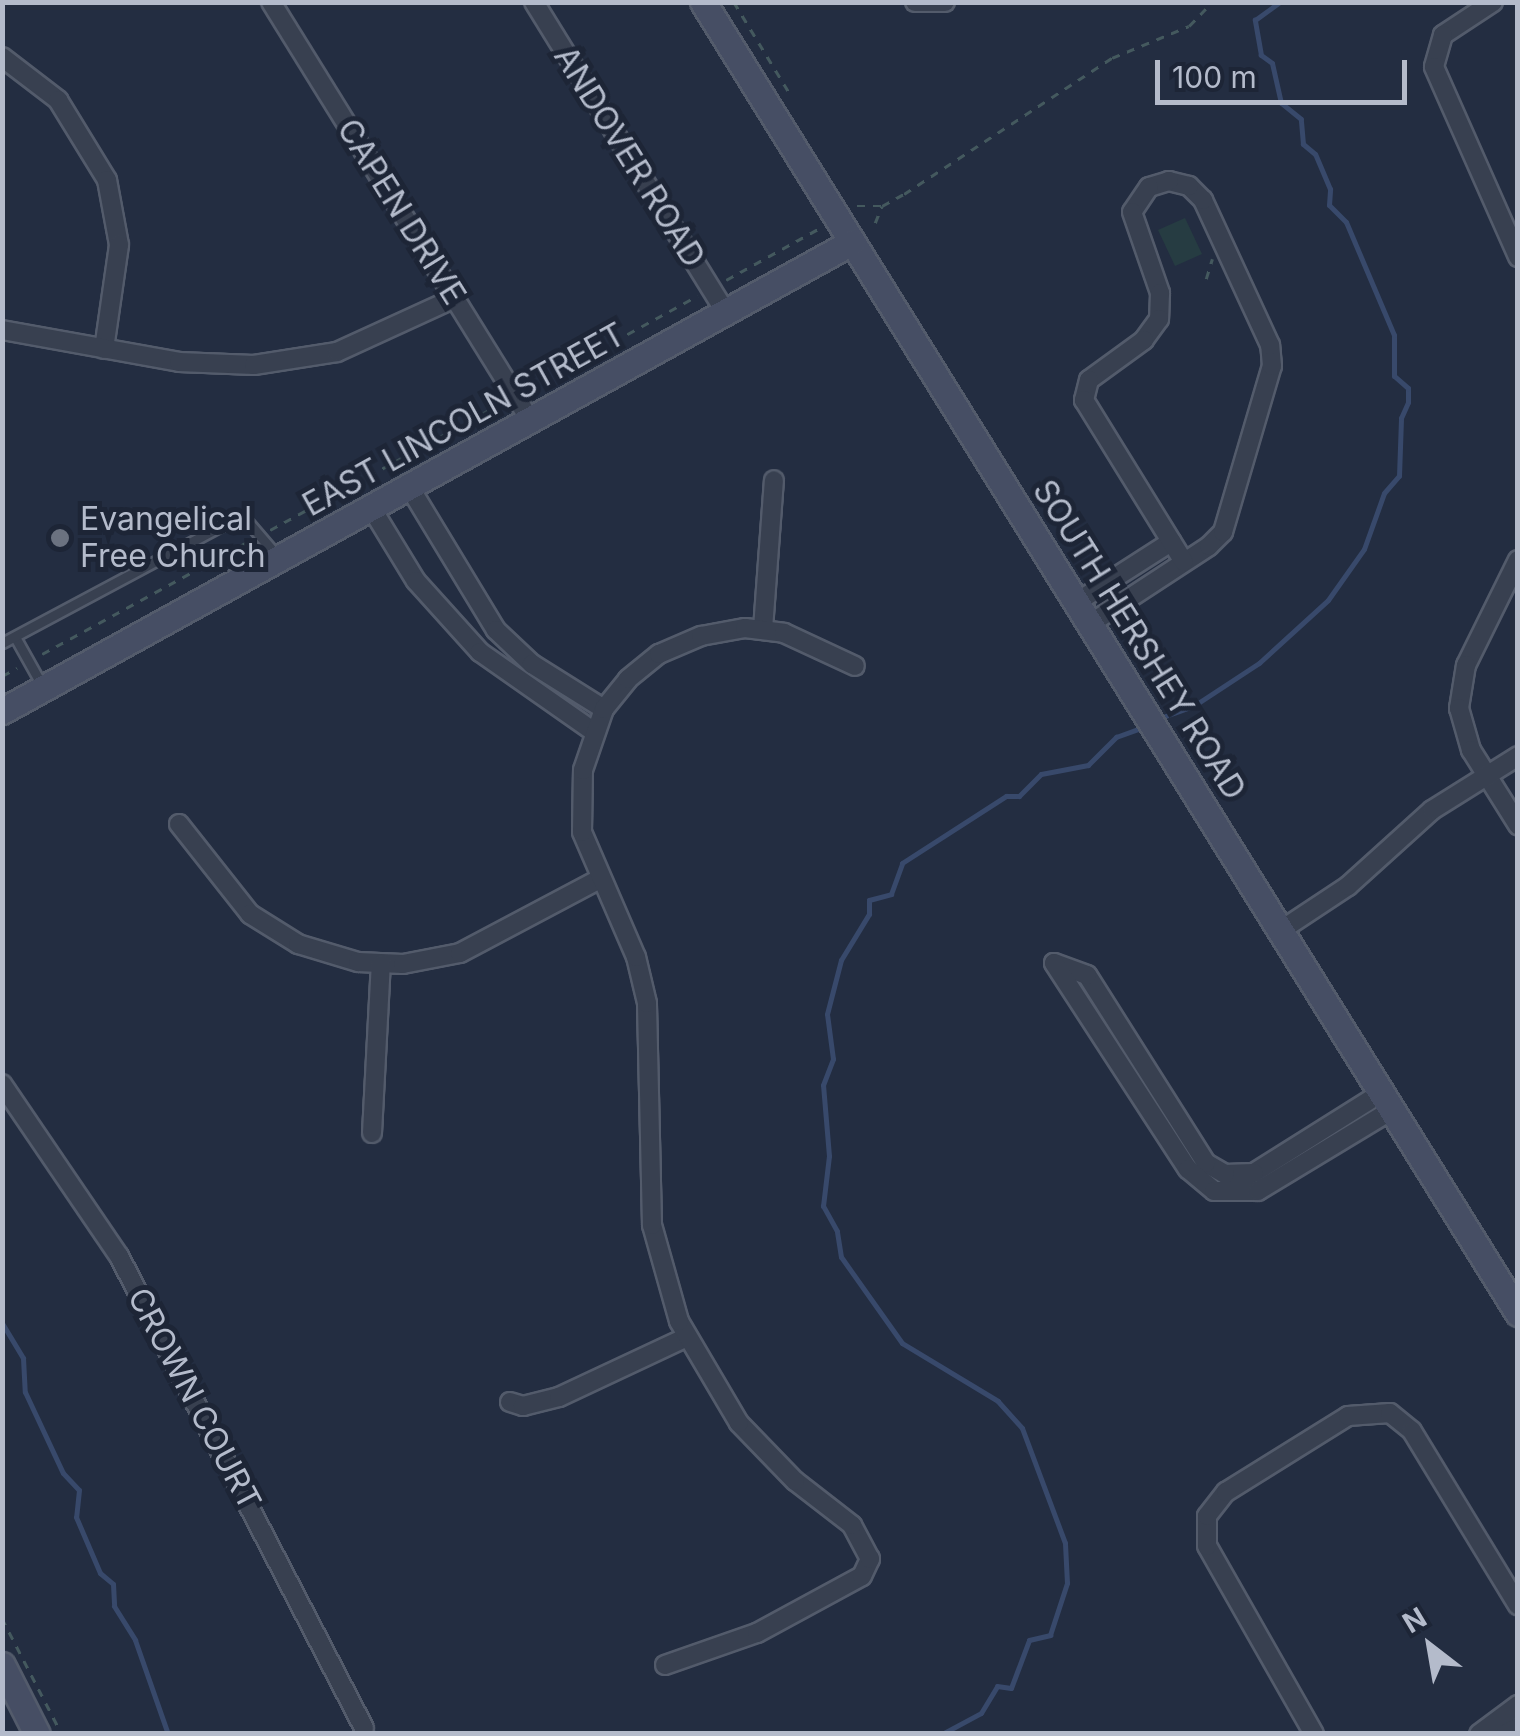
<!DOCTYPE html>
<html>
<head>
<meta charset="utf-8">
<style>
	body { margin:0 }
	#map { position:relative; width:1520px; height:1736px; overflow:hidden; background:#232d41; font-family:Inter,sans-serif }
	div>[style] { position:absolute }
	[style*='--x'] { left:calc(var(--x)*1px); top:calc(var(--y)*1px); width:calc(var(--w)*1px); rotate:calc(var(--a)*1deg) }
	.green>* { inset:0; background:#263c42 }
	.stream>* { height:5px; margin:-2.5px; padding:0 2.5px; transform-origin:2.5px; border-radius:2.5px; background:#38496b }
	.path>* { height:2.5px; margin-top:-1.25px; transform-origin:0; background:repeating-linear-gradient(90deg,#44595e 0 8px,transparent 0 16px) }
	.roads { filter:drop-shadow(2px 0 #535b6b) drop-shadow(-2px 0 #535b6b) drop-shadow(0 2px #535b6b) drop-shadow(0 -2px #535b6b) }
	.lane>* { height:9px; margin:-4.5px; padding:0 4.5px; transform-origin:4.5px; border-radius:4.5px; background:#384050 }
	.street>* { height:18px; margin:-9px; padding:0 9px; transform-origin:9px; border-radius:9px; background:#384050 }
	.secondary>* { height:25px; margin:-12.5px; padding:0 12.5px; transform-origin:12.5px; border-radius:12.5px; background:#464e64 }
	.dots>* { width:28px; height:28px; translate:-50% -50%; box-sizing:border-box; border:5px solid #1d2536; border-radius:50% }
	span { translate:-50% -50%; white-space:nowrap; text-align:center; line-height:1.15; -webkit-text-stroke:10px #1d2536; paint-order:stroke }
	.street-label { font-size:32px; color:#b4bbcb }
	.poi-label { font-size:32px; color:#b4bbcb }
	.left { translate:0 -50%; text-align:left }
	.frame { position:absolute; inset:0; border:5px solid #b4bbcb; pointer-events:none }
	.north { position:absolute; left:1380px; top:1596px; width:100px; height:100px; -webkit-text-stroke:8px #1d2536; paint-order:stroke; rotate:329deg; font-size:28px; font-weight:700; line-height:40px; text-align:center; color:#b4bbcb }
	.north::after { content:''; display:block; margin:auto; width:35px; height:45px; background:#b4bbcb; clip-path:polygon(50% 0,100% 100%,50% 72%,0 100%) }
	.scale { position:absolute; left:1155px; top:60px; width:252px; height:45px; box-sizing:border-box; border:5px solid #b4bbcb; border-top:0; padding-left:12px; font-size:30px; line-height:35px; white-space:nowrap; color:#b4bbcb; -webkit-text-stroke:8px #1d2536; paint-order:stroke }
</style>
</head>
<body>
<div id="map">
	<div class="green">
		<div style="clip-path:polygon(1185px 218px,1202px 254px,1175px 266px,1158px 230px)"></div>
	</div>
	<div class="stream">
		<div style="--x:1160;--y:718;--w:37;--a:-20"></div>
		<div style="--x:1195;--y:705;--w:77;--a:-33.3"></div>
		<div style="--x:1259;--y:663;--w:93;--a:-42.4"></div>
		<div style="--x:1328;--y:600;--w:62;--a:-54.8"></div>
		<div style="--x:1364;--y:549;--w:59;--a:-70.3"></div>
		<div style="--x:1384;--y:493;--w:23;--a:-49"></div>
		<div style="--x:1399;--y:476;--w:58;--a:-88"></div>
		<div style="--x:1401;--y:418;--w:17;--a:-66"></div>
		<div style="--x:1408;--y:402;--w:14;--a:-90"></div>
		<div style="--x:1408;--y:388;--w:18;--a:-139"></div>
		<div style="--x:1394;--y:376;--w:41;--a:-90"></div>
		<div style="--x:1394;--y:335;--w:123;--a:-113"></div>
		<div style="--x:1346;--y:222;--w:24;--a:-135"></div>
		<div style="--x:1329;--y:205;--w:16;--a:-86"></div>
		<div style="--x:1330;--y:189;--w:38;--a:-113"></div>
		<div style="--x:1315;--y:154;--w:16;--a:-140"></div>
		<div style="--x:1303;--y:144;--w:25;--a:-95"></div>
		<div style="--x:1301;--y:119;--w:26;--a:-141"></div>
		<div style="--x:1281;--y:103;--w:41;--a:-102.7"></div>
		<div style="--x:1272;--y:63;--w:14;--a:-144"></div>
		<div style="--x:1261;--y:55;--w:36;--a:-100"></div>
		<div style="--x:1255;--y:20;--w:31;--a:-36"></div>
		<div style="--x:2;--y:1323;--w:41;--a:59"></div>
		<div style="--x:23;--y:1358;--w:34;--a:87"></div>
		<div style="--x:25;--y:1392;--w:89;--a:64.9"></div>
		<div style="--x:63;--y:1473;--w:23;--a:47"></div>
		<div style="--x:79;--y:1490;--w:27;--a:96"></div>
		<div style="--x:76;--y:1517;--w:61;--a:66.8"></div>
		<div style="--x:100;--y:1573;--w:17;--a:40"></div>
		<div style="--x:113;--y:1584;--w:22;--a:87"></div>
		<div style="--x:114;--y:1606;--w:40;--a:58"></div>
		<div style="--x:135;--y:1640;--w:100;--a:70.7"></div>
		<div style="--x:942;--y:1734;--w:44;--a:-28.3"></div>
		<div style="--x:981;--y:1713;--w:31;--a:-59"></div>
		<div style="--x:997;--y:1686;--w:14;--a:8"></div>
		<div style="--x:1011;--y:1688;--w:51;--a:-69.4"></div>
		<div style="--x:1029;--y:1640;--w:22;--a:-13"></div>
		<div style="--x:1050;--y:1635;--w:55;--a:-71.9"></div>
		<div style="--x:1067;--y:1583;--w:40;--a:-92.9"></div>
		<div style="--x:1065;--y:1543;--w:123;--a:-110.5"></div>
		<div style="--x:1022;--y:1428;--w:36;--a:-132"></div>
		<div style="--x:998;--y:1401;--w:112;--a:-148.9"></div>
		<div style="--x:902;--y:1343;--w:105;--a:-125.3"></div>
		<div style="--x:841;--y:1257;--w:26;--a:-99"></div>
		<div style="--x:837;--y:1231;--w:29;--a:-119"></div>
		<div style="--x:823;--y:1206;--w:50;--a:-83.2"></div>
		<div style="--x:829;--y:1156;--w:71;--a:-94.8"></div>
		<div style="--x:823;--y:1085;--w:28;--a:-69"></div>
		<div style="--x:833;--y:1059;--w:45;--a:-97.6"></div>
		<div style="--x:827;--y:1014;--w:56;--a:-75.5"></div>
		<div style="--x:841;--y:960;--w:54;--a:-58.7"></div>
		<div style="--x:869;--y:914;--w:14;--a:-90"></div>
		<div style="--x:869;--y:900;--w:23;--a:-15"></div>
		<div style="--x:891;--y:894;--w:33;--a:-70"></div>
		<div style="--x:902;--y:863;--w:124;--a:-32.8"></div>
		<div style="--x:1006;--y:796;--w:13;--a:0"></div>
		<div style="--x:1019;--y:796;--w:31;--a:-45"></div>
		<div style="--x:1041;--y:774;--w:48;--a:-10.8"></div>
		<div style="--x:1088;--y:765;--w:40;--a:-45"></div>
		<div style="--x:1116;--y:737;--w:32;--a:-20"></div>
	</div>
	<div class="path">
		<div style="--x:734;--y:2;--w:105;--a:58.6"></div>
		<div style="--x:857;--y:206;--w:25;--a:0"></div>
		<div style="--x:882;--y:206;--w:25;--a:-29"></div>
		<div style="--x:904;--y:194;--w:249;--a:-33.2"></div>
		<div style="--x:1112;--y:58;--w:83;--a:-22.6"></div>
		<div style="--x:1189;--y:26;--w:33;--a:-46"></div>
		<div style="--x:875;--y:223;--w:18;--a:-68"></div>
		<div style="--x:1206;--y:279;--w:21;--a:-73"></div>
		<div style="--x:726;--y:280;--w:107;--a:-29"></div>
		<div style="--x:529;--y:388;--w:192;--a:-28.7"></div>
		<div style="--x:270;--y:530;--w:262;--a:-28.7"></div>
		<div style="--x:42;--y:654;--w:232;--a:-28.6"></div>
		<div style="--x:2;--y:676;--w:17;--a:-28"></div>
		<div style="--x:2;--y:1618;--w:131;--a:62.7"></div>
	</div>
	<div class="roads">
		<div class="lane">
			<div style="--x:15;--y:637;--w:57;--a:60.8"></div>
			<div style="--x:2;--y:643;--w:272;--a:-28.1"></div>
			<div style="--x:242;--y:515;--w:55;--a:49.4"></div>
		</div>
		<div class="street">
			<div style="--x:271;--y:2;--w:493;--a:58.2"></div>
			<div style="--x:534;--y:2;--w:363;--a:58.3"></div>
			<div style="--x:915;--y:2;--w:30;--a:0"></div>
			<div style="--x:1493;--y:2;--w:60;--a:146.6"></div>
			<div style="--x:1443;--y:35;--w:33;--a:106"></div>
			<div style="--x:1434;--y:67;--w:208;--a:66.1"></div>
			<div style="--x:2;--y:57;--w:71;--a:37.5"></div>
			<div style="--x:58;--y:100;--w:94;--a:58.5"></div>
			<div style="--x:107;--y:180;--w:66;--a:79.5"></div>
			<div style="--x:119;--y:245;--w:105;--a:98.2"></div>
			<div style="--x:2;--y:330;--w:180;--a:10.2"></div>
			<div style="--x:179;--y:362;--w:75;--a:2.3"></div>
			<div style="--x:254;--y:365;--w:84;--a:-8.9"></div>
			<div style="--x:337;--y:352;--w:130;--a:-24.6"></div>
			<div style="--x:410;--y:488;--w:166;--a:58.8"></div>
			<div style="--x:496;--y:630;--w:50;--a:43.4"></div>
			<div style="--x:532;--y:664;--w:85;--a:32"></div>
			<div style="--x:372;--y:509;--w:84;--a:58.6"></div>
			<div style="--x:416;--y:581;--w:96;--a:48"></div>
			<div style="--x:480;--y:652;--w:138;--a:35"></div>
			<div style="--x:1518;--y:560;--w:117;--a:116.3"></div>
			<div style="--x:1466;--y:665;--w:44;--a:99.2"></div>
			<div style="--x:1459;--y:708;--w:44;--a:74.1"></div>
			<div style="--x:1471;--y:750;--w:89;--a:57.9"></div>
			<div style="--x:1077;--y:602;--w:112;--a:-32.6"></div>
			<div style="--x:1090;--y:624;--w:142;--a:-33.2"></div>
			<div style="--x:1209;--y:546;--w:20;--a:-45"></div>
			<div style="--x:1223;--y:532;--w:173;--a:-73.6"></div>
			<div style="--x:1272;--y:366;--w:21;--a:-95"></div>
			<div style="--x:1270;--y:345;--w:160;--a:-114.8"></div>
			<div style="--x:1203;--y:200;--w:20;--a:-135"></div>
			<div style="--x:1189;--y:186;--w:21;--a:-166"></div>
			<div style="--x:1169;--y:181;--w:21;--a:163"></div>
			<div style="--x:1149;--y:187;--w:30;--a:124"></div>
			<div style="--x:1132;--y:212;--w:86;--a:70.9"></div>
			<div style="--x:1160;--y:293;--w:26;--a:92"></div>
			<div style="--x:1159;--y:319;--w:26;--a:126"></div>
			<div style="--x:1144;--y:340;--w:68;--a:144"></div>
			<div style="--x:1089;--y:380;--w:21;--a:104"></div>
			<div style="--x:1084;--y:400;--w:190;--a:58.3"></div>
			<div style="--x:763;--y:629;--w:149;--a:-85.8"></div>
			<div style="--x:179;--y:824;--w:115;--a:51.7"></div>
			<div style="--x:250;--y:914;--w:57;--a:32"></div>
			<div style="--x:298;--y:944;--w:63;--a:16.7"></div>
			<div style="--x:358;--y:962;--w:45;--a:2.5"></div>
			<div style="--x:403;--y:964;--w:58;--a:-10.9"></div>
			<div style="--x:460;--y:953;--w:158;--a:-27.9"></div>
			<div style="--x:1280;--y:931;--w:82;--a:-33.5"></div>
			<div style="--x:1348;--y:886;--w:113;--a:-42.1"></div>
			<div style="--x:1432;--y:810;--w:102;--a:-32.1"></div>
			<div style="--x:2;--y:1084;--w:208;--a:55.8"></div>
			<div style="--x:119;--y:1256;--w:532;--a:62.57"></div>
			<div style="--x:1381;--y:1093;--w:150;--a:147.8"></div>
			<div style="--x:1254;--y:1173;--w:29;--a:178"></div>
			<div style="--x:1225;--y:1174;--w:22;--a:-150"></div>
			<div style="--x:1206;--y:1163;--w:222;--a:-122.3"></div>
			<div style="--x:1087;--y:975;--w:35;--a:-160"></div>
			<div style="--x:1054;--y:963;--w:246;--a:57"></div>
			<div style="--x:1188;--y:1169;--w:34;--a:40"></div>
			<div style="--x:1214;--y:1191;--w:44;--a:0"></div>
			<div style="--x:1258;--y:1191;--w:157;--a:-31.2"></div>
			<div style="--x:372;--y:1133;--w:169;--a:-87"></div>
			<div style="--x:510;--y:1402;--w:14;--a:17"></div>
			<div style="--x:523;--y:1406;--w:37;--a:-14"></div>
			<div style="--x:559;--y:1397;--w:141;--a:-25.1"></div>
			<div style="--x:665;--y:1665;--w:97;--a:-19.2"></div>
			<div style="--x:757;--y:1633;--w:119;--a:-28.5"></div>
			<div style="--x:862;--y:1576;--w:19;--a:-65"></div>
			<div style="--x:870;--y:1559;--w:38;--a:-118"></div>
			<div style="--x:852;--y:1525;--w:72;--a:-142.3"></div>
			<div style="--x:795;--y:1481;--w:81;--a:-134"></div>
			<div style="--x:739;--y:1423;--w:118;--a:-120.5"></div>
			<div style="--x:679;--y:1321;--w:100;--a:-105.7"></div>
			<div style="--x:652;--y:1225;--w:222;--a:-91.3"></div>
			<div style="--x:647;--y:1003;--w:47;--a:-103.4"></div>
			<div style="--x:636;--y:957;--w:136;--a:-113.4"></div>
			<div style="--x:582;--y:832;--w:62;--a:-89.1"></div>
			<div style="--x:583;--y:770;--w:65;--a:-71"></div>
			<div style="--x:604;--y:709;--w:38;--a:-51"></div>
			<div style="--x:628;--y:679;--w:40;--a:-39"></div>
			<div style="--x:659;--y:654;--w:46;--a:-23.2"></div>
			<div style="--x:701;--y:636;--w:45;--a:-10.3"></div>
			<div style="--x:745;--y:628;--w:39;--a:7"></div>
			<div style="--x:784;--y:633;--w:78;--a:24.9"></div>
			<div style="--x:1314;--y:1734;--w:216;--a:-119.6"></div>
			<div style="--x:1207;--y:1546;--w:30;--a:-90"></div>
			<div style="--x:1207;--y:1516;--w:31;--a:-52"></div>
			<div style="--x:1226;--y:1492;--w:144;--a:-31.9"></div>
			<div style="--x:1348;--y:1416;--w:42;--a:-4.1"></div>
			<div style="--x:1390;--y:1413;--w:28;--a:39"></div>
			<div style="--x:1412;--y:1431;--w:204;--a:58.7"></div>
			<div style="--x:1479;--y:1734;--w:49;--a:-36.6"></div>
			<div style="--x:1505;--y:1734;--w:15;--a:-28"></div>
		</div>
		<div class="secondary">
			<div style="--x:703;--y:2;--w:1544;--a:58.13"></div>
			<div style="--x:2;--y:711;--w:971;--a:-28.89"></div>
			<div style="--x:2;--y:1665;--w:77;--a:63.1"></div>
		</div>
	</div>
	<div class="dots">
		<div style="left:60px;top:538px;background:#6b7280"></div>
	</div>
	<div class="street-label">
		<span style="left:629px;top:157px;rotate:58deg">ANDOVER ROAD</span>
		<span style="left:401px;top:212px;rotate:58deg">CAPEN DRIVE</span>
		<span style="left:464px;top:420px;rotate:-29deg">EAST LINCOLN STREET</span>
		<span style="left:1139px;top:640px;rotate:58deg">SOUTH HERSHEY ROAD</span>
		<span style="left:194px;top:1399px;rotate:62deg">CROWN COURT</span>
	</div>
	<div class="poi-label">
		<span class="left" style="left:80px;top:538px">Evangelical<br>Free Church</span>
	</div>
	<div class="frame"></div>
	<div class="north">N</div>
	<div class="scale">100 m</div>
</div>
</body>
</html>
